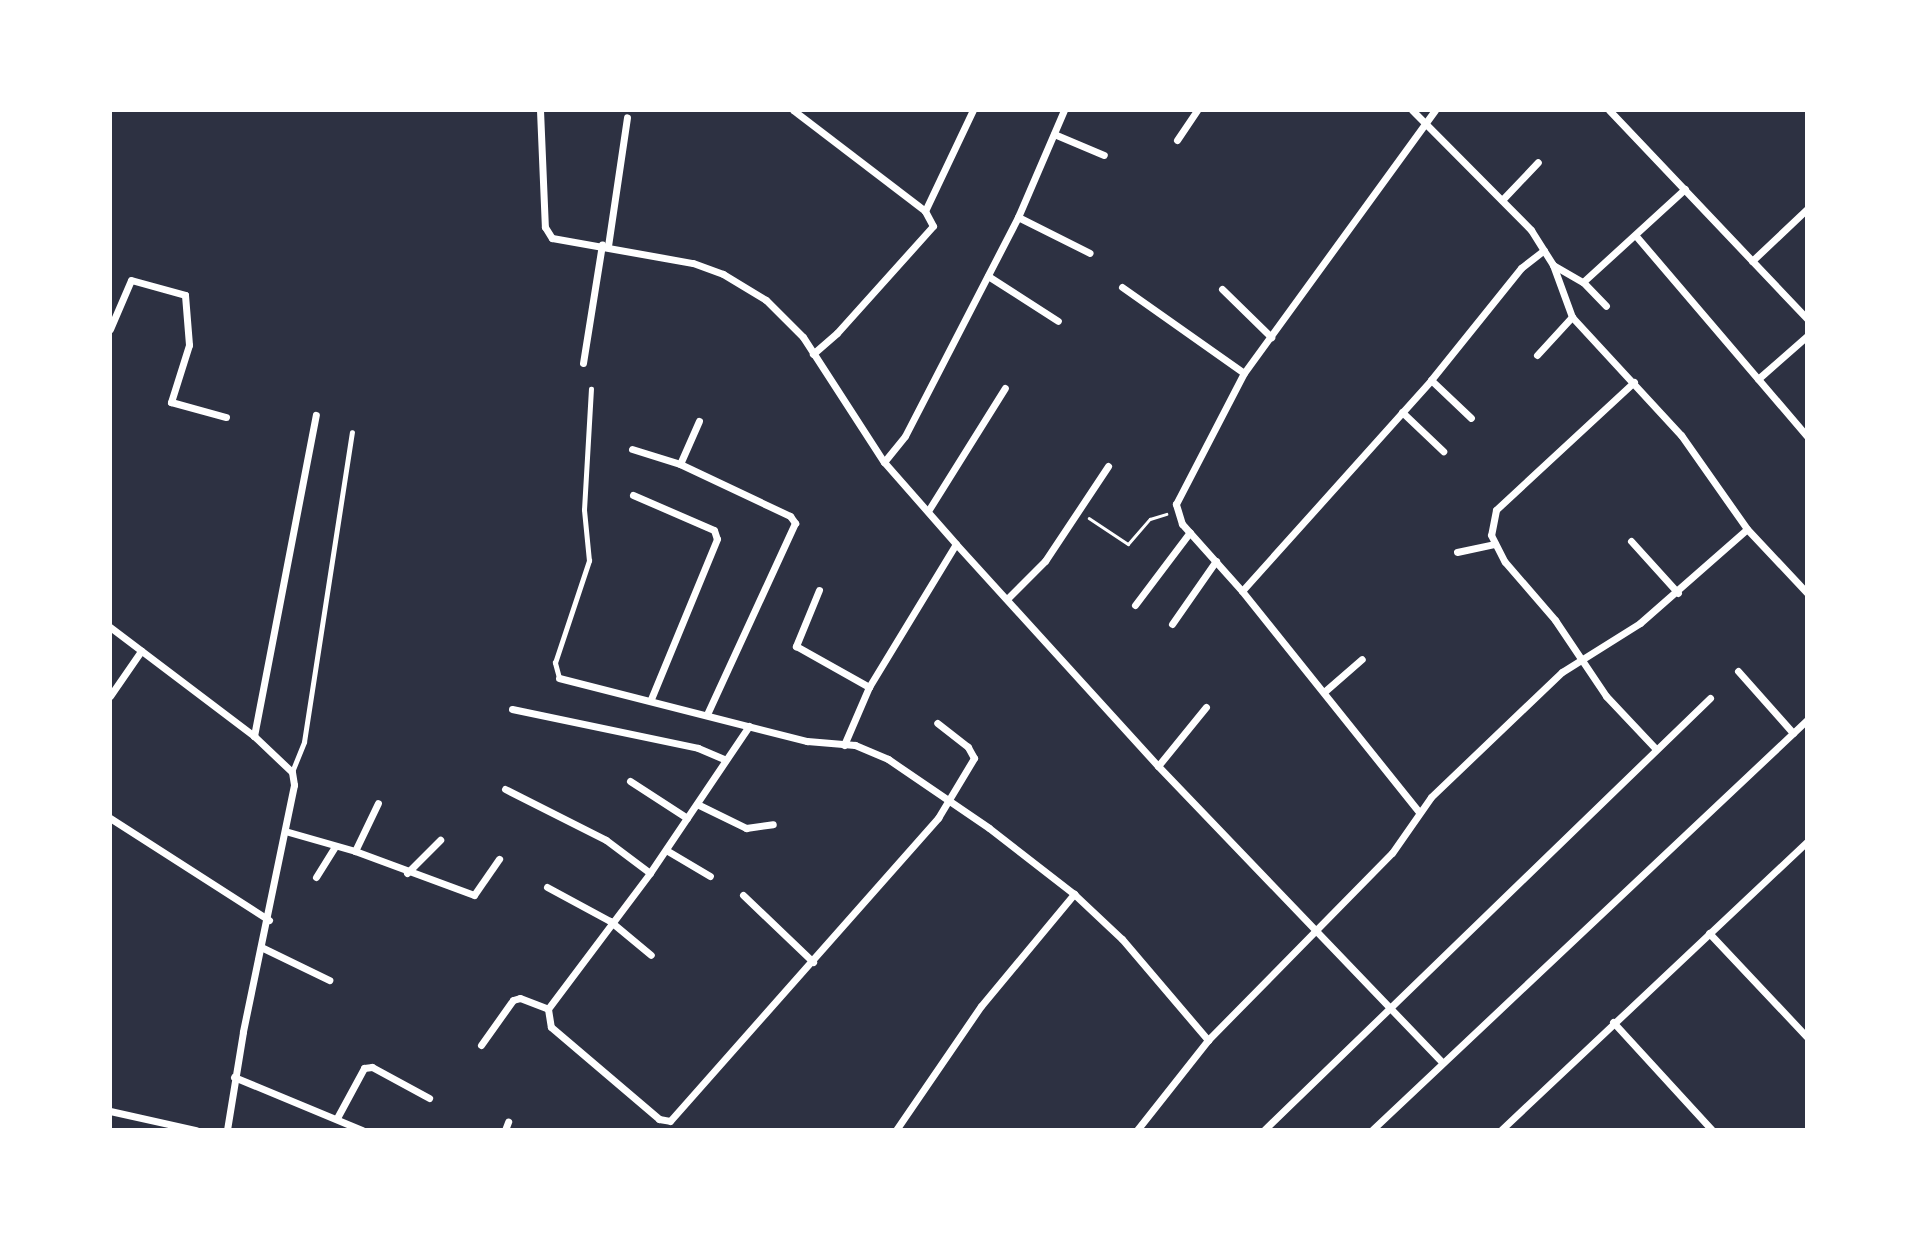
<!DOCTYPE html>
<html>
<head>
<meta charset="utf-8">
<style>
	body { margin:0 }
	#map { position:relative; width:1917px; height:1240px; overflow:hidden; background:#2d3142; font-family:"Crimson Pro",serif }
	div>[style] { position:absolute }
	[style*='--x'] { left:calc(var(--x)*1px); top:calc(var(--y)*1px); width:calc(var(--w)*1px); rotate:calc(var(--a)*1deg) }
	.path>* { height:2.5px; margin:-1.25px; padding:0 1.25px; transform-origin:1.25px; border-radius:1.25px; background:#fff }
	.service>* { height:4.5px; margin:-2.25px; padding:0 2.25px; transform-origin:2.25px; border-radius:2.25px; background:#fff }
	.minor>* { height:7px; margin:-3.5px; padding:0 3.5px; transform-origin:3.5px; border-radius:3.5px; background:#fff }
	span { translate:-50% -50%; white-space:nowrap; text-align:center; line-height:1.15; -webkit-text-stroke:7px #fff; paint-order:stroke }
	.frame { position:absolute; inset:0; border:112px solid #fff; pointer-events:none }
</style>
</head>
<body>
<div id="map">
	<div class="path">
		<div style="--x:1089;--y:518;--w:47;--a:33.7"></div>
		<div style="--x:1128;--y:544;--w:33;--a:-49"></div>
		<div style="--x:1150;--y:519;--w:17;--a:-17"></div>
	</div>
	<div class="service">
		<div style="--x:559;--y:678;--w:16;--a:-105"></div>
		<div style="--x:555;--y:663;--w:108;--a:-71.6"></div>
		<div style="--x:589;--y:561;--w:51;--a:-95.6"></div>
		<div style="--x:584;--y:510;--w:121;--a:-86.7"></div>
		<div style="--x:292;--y:772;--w:32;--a:-68"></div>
		<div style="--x:304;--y:742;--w:313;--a:-81.2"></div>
	</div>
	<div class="minor">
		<div style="--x:540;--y:110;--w:117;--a:87.6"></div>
		<div style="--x:545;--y:227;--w:13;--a:58"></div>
		<div style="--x:552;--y:238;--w:143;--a:10.1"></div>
		<div style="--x:693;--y:263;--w:32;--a:20"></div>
		<div style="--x:723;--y:274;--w:50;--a:31.2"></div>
		<div style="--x:766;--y:300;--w:52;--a:45"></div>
		<div style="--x:803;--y:337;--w:149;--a:57.1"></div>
		<div style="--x:884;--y:462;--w:109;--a:48.7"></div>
		<div style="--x:956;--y:544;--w:300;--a:47.7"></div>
		<div style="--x:1158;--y:766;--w:409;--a:46.2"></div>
		<div style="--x:793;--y:110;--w:166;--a:37.4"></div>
		<div style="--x:925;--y:211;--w:17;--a:62"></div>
		<div style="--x:933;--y:226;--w:144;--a:131.9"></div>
		<div style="--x:837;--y:333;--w:32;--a:139"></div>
		<div style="--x:1412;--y:110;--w:169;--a:45.2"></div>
		<div style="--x:1531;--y:230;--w:41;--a:57.8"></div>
		<div style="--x:1553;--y:265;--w:55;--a:69.9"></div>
		<div style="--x:1572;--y:317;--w:161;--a:47.3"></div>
		<div style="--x:1681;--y:435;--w:115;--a:54.9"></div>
		<div style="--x:1747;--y:529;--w:88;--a:46.8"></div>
		<div style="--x:1609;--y:110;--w:288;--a:46.5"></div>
		<div style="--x:1054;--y:134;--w:54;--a:22.8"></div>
		<div style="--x:1177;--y:140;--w:36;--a:-56"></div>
		<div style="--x:1502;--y:200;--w:52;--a:-46.5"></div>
		<div style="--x:925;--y:211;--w:112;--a:-64.6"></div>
		<div style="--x:1018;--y:217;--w:80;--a:26.6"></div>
		<div style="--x:1636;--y:236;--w:263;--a:49.5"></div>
		<div style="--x:608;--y:246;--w:130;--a:-81.6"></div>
		<div style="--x:1752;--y:261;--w:76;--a:-43.4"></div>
		<div style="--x:1553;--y:265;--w:34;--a:30"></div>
		<div style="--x:1583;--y:282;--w:33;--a:46"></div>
		<div style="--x:988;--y:276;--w:83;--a:32.7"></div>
		<div style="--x:1583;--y:282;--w:138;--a:-42.4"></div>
		<div style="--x:1122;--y:287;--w:149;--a:35.2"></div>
		<div style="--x:1222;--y:289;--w:69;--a:44.4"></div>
		<div style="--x:110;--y:329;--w:53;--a:-66.8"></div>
		<div style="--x:131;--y:280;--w:56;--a:15.5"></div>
		<div style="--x:185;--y:295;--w:50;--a:85.4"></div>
		<div style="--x:189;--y:345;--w:60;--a:107.5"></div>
		<div style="--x:171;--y:402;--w:57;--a:15.3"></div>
		<div style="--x:1537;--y:355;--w:52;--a:-47.4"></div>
		<div style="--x:583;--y:363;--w:120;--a:-80.9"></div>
		<div style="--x:1758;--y:379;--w:65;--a:-41.3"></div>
		<div style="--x:1431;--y:380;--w:55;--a:43.5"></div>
		<div style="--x:1634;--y:382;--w:188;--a:137.2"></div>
		<div style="--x:1496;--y:510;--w:25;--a:101"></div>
		<div style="--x:1491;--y:535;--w:30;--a:63"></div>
		<div style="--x:1505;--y:562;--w:77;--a:49.2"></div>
		<div style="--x:1555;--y:620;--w:92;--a:56.1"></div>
		<div style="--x:1606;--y:696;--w:73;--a:46.7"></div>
		<div style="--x:1402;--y:412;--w:57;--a:43.6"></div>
		<div style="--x:632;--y:449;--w:50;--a:17.4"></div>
		<div style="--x:680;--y:464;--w:122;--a:25.3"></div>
		<div style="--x:790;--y:516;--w:9;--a:54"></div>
		<div style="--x:795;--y:523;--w:210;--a:114.7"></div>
		<div style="--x:884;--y:462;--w:33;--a:-51"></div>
		<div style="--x:905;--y:436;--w:246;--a:-62.7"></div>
		<div style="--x:1018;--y:217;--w:116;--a:-66.7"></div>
		<div style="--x:680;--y:464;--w:47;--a:-66.2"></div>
		<div style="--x:633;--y:495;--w:88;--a:23.4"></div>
		<div style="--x:714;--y:530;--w:9;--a:72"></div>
		<div style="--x:717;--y:539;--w:173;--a:112.4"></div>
		<div style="--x:928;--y:511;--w:145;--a:-58"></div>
		<div style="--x:1631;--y:541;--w:70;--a:47.9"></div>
		<div style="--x:1457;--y:552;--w:39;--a:-12"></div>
		<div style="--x:819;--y:590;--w:61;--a:112.3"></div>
		<div style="--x:796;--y:646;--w:84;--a:29.3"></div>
		<div style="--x:1242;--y:591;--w:283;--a:-48.1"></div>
		<div style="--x:1431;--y:380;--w:144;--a:-51.2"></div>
		<div style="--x:1521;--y:268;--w:29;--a:-38"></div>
		<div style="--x:1007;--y:599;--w:54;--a:-45"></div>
		<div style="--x:1045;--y:561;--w:114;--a:-56.4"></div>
		<div style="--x:1135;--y:605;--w:91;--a:-53"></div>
		<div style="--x:1172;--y:624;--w:77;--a:-55.1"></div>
		<div style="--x:110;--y:627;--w:181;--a:37.1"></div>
		<div style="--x:254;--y:736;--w:52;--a:43.5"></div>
		<div style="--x:292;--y:772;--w:13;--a:81"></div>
		<div style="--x:294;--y:785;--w:252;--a:101.7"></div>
		<div style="--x:243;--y:1032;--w:99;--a:99.3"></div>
		<div style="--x:1738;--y:671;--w:83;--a:48.4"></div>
		<div style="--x:559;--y:678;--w:256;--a:14.3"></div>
		<div style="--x:807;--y:741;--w:48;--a:4.8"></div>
		<div style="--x:855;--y:745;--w:36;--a:23"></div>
		<div style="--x:888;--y:759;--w:122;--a:34.3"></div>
		<div style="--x:989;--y:828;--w:108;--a:37.8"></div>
		<div style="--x:1074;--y:894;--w:66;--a:43.2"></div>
		<div style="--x:1122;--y:939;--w:133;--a:49.6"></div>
		<div style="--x:1324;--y:692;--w:50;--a:-41"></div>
		<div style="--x:110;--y:696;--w:55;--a:-55.4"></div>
		<div style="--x:512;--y:709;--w:190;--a:11.8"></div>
		<div style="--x:698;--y:748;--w:30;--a:23"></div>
		<div style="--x:749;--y:726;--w:177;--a:124"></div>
		<div style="--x:650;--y:873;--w:170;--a:126.9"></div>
		<div style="--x:548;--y:1009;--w:18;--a:81"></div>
		<div style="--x:551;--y:1027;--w:142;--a:40.4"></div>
		<div style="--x:659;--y:1119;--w:11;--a:10"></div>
		<div style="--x:670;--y:1121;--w:405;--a:-48.5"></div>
		<div style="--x:938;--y:818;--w:70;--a:-59"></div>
		<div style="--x:974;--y:758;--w:13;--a:-119"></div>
		<div style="--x:968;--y:747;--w:39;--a:-142"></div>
		<div style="--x:254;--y:736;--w:327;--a:-79.1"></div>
		<div style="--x:844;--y:745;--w:63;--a:-66.7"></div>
		<div style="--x:869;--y:687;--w:167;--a:-58.7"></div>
		<div style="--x:1158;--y:766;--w:76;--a:-50.9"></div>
		<div style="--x:630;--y:781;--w:68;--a:33"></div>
		<div style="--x:505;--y:789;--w:113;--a:26.8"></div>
		<div style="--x:606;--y:840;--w:55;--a:36.9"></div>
		<div style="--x:697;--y:804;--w:55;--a:26.1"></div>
		<div style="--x:746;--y:828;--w:27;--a:-8"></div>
		<div style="--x:1419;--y:812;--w:283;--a:-128.7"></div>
		<div style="--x:1242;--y:591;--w:90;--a:-131.8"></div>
		<div style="--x:1182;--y:524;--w:21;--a:-107"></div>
		<div style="--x:1176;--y:504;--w:148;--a:-62.6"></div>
		<div style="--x:1244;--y:373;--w:325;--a:-54"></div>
		<div style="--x:110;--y:818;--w:189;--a:32.7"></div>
		<div style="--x:285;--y:831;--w:73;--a:15.9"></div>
		<div style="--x:355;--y:851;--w:127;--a:20.3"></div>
		<div style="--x:474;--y:895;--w:44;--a:-55.2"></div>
		<div style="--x:666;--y:850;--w:51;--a:30.6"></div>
		<div style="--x:355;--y:851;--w:53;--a:-64.4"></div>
		<div style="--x:407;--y:873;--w:47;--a:-45"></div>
		<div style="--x:316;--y:877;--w:36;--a:-58"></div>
		<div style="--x:547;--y:887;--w:72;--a:28.4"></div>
		<div style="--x:610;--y:921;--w:53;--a:39.7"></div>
		<div style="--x:743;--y:895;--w:97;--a:43.7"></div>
		<div style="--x:1709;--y:933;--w:143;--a:46.7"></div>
		<div style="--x:261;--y:947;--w:76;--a:25.9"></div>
		<div style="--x:1613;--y:1022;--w:147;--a:47.5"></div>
		<div style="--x:481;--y:1045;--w:55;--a:-54.6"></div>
		<div style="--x:513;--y:1000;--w:7;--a:-16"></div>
		<div style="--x:520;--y:998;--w:30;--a:21"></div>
		<div style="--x:234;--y:1077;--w:139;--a:22.5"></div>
		<div style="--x:110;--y:1111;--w:88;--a:12.5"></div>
		<div style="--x:337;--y:1118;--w:57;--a:-61.6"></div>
		<div style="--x:364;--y:1068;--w:8;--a:-7"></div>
		<div style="--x:372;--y:1067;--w:65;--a:28.5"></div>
		<div style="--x:505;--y:1130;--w:9;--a:-69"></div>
		<div style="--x:896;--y:1130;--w:150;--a:-55.6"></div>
		<div style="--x:981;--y:1006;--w:146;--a:-50.3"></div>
		<div style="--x:1137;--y:1130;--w:115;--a:-51.7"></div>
		<div style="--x:1208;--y:1040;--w:262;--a:-45.5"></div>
		<div style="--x:1392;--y:853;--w:68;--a:-55.1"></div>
		<div style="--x:1431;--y:797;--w:181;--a:-43.7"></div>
		<div style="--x:1562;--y:672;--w:92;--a:-32.1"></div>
		<div style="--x:1640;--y:623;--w:142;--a:-41.3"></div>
		<div style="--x:1264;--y:1130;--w:621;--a:-44.09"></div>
		<div style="--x:1372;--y:1130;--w:598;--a:-43.31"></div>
		<div style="--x:1501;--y:1130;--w:420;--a:-43.3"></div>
	</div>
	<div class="frame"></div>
</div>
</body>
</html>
